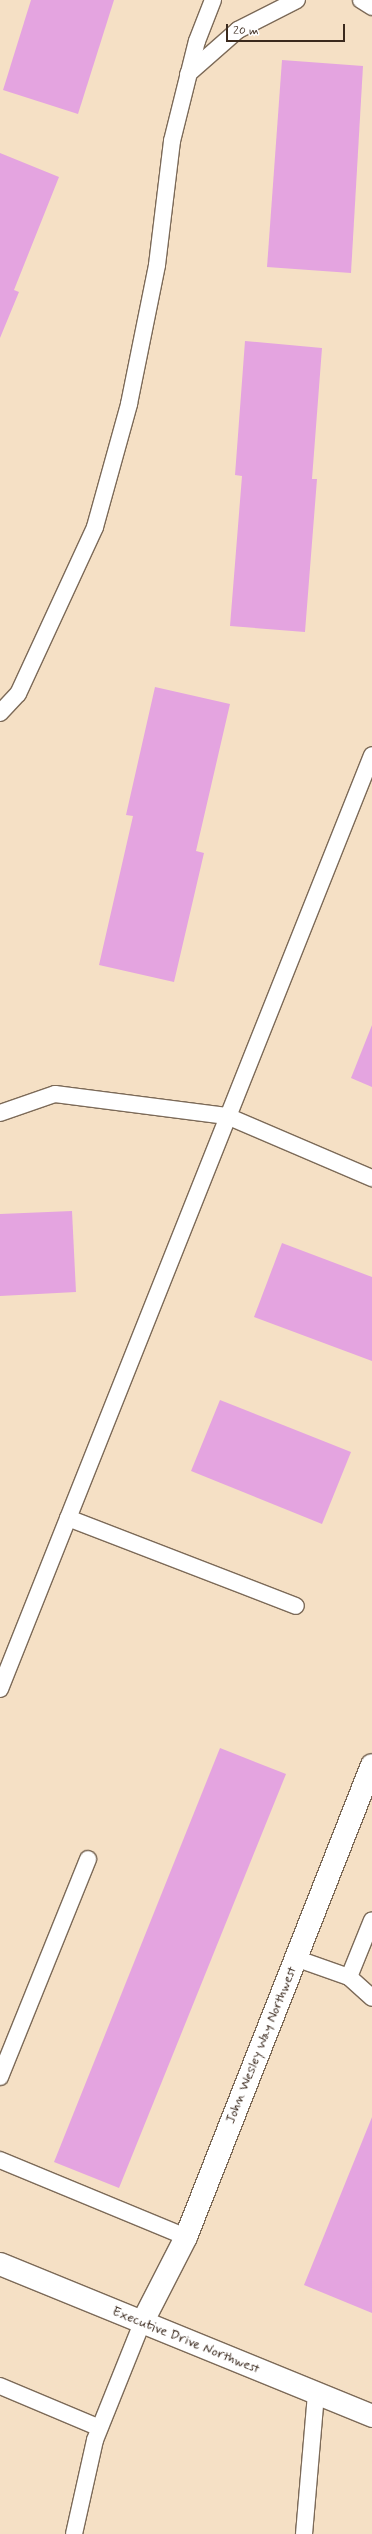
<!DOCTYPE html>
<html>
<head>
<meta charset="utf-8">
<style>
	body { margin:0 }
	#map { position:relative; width:372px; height:2534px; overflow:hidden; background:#f5e0c5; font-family:Mynerve,sans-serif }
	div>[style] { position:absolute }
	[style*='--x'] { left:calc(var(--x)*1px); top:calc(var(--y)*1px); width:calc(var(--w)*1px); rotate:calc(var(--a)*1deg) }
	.building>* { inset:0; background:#e4a4e0 }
	.roads { filter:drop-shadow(1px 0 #7c6a58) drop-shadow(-1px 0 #7c6a58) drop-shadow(0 1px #7c6a58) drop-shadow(0 -1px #7c6a58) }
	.service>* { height:16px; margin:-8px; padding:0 8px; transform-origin:8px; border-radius:8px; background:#fff }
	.minor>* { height:22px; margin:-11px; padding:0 11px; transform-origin:11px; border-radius:11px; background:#fff }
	span { translate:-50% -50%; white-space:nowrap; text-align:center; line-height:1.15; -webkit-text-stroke:3.5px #fff; paint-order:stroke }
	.street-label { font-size:14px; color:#3b2a1e }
	.scale { position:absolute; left:226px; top:24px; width:119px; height:18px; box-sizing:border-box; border:2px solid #3b2a1e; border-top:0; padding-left:5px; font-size:12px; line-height:14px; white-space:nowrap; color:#3b2a1e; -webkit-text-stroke:3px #fff; paint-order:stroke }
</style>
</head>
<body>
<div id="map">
	<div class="building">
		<div style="clip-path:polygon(31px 0,114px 0,78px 114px,3px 90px)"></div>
		<div style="clip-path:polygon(282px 60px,363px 66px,351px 273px,267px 267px)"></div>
		<div style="clip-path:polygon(0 153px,59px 177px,14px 290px,19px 292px,0 338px)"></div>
		<div style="clip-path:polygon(245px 341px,322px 348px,312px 479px,317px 479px,305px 632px,230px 626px,242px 476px,235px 475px)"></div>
		<div style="clip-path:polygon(155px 687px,230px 704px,196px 851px,204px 853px,174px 982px,99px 965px,133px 816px,126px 815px)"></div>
		<div style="clip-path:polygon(372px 1025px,372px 1087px,351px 1078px)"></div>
		<div style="clip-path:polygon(72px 1211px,76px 1292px,0 1296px,0 1214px)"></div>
		<div style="clip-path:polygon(282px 1243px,372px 1277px,372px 1361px,254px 1317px)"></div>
		<div style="clip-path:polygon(220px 1400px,351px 1452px,322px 1524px,191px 1471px)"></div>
		<div style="clip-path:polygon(220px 1748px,286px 1774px,119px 2188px,54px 2162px)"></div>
		<div style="clip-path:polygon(372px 2117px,372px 2313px,304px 2285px)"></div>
	</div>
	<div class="roads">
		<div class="service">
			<div style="--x:361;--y:0;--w:13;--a:32"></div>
			<div style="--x:188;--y:74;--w:67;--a:-41.3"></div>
			<div style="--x:238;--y:30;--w:66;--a:-27"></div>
			<div style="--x:0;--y:713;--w:26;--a:-47"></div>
			<div style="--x:18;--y:694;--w:184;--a:-65.2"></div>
			<div style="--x:95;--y:527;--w:128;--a:-74.5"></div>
			<div style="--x:129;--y:404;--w:142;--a:-78.6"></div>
			<div style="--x:157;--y:265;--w:125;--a:-83.1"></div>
			<div style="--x:172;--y:141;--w:103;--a:-76"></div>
			<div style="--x:197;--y:41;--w:44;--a:-68.7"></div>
			<div style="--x:0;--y:1113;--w:58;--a:-19.1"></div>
			<div style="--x:55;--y:1094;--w:173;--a:7.3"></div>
			<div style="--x:227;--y:1116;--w:158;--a:23.2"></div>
			<div style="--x:68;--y:1518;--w:244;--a:21.1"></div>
			<div style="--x:0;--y:1689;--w:1005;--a:-68.28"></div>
			<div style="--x:295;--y:1958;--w:57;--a:19.4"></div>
			<div style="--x:349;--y:1977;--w:61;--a:-68"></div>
			<div style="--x:349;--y:1977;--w:31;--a:42"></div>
			<div style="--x:0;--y:2077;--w:235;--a:-68"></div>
			<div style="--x:0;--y:2160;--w:201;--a:22.5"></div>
			<div style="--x:0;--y:2386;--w:108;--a:22.8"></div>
			<div style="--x:74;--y:2534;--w:96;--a:-77.4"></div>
			<div style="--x:95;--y:2440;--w:126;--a:-68.1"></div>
			<div style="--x:304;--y:2534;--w:142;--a:-85.1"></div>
		</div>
		<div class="minor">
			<div style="--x:0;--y:2264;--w:402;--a:22.2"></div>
			<div style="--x:142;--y:2323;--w:97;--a:-62.9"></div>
			<div style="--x:186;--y:2237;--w:507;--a:-68.49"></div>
		</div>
	</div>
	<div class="street-label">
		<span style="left:261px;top:2045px;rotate:-68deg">John Wesley Way Northwest</span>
		<span style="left:186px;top:2340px;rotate:22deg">Executive Drive Northwest</span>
	</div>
	<div class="scale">20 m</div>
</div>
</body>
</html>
